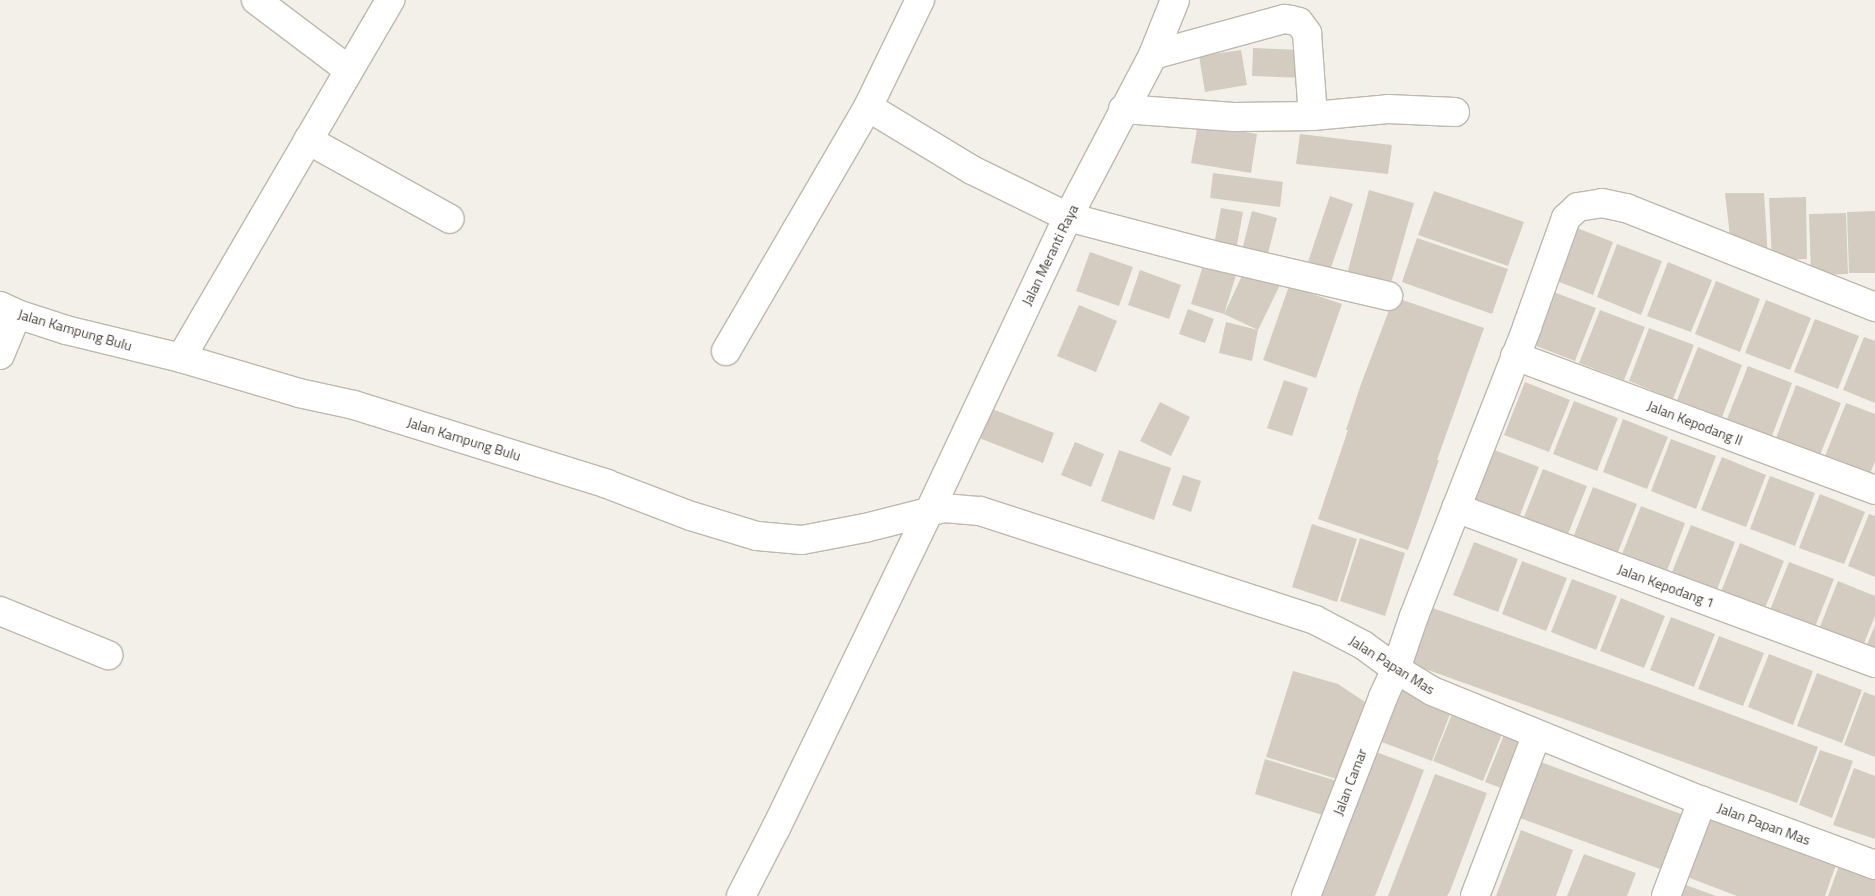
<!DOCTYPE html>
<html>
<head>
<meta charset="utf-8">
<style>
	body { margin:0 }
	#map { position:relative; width:1875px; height:896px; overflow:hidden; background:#f3f0ea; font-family:"Titillium Web",sans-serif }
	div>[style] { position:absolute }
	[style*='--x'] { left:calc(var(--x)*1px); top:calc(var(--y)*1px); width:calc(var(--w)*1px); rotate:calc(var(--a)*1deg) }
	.building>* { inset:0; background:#d4ccc0 }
	.roads { filter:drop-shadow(1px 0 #beb8ad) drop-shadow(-1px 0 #beb8ad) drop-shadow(0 1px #beb8ad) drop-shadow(0 -1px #beb8ad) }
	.minor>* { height:28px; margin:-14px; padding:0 14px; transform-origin:14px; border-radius:14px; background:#fff }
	span { translate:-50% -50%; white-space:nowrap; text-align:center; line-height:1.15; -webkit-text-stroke:4px #fff; paint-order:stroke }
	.street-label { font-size:14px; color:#474138 }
</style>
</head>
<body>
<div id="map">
	<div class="building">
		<div style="clip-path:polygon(1253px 48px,1306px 50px,1305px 78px,1252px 76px)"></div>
		<div style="clip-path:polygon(1241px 50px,1247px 85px,1205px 92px,1199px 56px)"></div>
		<div style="clip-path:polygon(1198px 124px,1257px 134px,1251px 173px,1191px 163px)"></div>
		<div style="clip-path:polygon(1300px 134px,1392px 145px,1388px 174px,1296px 164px)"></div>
		<div style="clip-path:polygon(1213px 173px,1283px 182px,1280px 207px,1210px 198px)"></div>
		<div style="clip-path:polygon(1369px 190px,1414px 203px,1388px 294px,1345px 282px)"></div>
		<div style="clip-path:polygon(1434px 191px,1524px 222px,1508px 266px,1418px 235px)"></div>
		<div style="clip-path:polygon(1725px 193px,1764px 193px,1768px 258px,1731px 245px)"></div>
		<div style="clip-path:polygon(1330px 196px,1353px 204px,1327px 279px,1305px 271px)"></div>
		<div style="clip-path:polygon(1806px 197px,1807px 259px,1772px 260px,1769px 198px)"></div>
		<div style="clip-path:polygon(1221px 208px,1243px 212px,1236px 250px,1214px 245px)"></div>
		<div style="clip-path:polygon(1252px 211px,1277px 218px,1267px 257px,1242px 250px)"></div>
		<div style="clip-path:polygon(1875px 211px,1875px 273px,1849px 273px,1847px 212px)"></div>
		<div style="clip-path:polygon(1846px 213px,1848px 274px,1811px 275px,1809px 214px)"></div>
		<div style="clip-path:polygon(1569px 225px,1613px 242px,1593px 295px,1549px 278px)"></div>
		<div style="clip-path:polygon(1417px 238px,1508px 269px,1492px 314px,1402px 282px)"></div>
		<div style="clip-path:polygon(1617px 244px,1662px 261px,1641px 315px,1597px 297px)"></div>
		<div style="clip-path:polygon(1090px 252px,1133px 267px,1119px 306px,1076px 291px)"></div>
		<div style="clip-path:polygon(1205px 259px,1238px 269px,1224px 314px,1246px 267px,1281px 283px,1258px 330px,1224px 314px,1191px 304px)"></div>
		<div style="clip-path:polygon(1668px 262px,1712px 280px,1691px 332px,1647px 316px)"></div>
		<div style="clip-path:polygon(1140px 270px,1181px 285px,1169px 319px,1128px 305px)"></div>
		<div style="clip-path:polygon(1716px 281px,1760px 299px,1740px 352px,1695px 334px)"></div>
		<div style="clip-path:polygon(1289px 286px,1342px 304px,1316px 378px,1263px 360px)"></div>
		<div style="clip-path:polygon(1551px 291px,1596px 308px,1575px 361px,1531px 344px)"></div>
		<div style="clip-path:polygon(1394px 297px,1484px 328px,1437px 460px,1439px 460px,1408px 550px,1318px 519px,1348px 430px,1346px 430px,1361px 384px)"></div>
		<div style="clip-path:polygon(1766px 300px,1811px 318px,1790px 370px,1745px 353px)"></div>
		<div style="clip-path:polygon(1079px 305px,1117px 321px,1096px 372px,1057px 356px)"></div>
		<div style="clip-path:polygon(1188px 309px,1214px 319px,1205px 343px,1179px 334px)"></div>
		<div style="clip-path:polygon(1600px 310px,1645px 327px,1624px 380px,1579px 363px)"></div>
		<div style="clip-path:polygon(1815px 319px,1859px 336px,1838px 389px,1794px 372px)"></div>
		<div style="clip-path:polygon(1226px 322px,1258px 330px,1252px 361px,1219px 353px)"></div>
		<div style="clip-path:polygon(1649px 328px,1694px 345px,1673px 399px,1629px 381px)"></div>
		<div style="clip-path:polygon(1864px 337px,1875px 341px,1875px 403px,1843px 390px)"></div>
		<div style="clip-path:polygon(1698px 347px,1742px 365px,1722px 417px,1677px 400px)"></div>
		<div style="clip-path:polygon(1748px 366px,1792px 383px,1772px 436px,1727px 419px)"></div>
		<div style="clip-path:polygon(1284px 380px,1308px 388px,1292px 436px,1267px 428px)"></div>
		<div style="clip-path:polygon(1525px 382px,1570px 400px,1549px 452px,1504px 435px)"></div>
		<div style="clip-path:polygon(1796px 385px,1841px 403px,1820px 455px,1776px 438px)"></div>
		<div style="clip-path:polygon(1574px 401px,1618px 418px,1597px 471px,1553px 454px)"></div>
		<div style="clip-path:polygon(1160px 402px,1190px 417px,1171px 456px,1140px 441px)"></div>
		<div style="clip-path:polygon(1846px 403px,1875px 414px,1875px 461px,1870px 474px,1825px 456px)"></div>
		<div style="clip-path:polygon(987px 407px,1054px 433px,1043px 463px,974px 436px)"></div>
		<div style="clip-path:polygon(1623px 419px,1668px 437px,1647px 489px,1603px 472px)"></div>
		<div style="clip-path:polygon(1671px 439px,1716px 456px,1696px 509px,1651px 491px)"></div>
		<div style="clip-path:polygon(1075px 442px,1104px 454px,1091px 487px,1061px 475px)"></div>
		<div style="clip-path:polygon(1119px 450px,1171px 468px,1154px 520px,1101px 501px)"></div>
		<div style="clip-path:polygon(1494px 450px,1539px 467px,1518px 520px,1473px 502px)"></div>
		<div style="clip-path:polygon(1722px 457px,1766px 475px,1746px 527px,1701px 510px)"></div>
		<div style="clip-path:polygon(1543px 469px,1587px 486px,1566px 539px,1522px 522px)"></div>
		<div style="clip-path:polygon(1183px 475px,1201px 481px,1191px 512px,1172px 505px)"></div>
		<div style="clip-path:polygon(1770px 476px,1815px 493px,1795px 546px,1750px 529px)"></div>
		<div style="clip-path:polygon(1593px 487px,1637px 504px,1616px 557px,1572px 540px)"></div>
		<div style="clip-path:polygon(1820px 494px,1865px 512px,1844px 564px,1799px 548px)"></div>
		<div style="clip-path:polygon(1641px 506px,1685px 523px,1665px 576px,1620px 559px)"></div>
		<div style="clip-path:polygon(1869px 514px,1875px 516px,1875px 577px,1848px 566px)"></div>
		<div style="clip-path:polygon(1312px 524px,1357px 539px,1337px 602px,1292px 587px)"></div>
		<div style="clip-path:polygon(1691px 525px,1735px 542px,1715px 595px,1670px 577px)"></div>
		<div style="clip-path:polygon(1360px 538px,1405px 553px,1385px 616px,1340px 601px)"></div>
		<div style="clip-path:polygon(1474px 542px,1518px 559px,1498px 612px,1453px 595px)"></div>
		<div style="clip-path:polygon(1740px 543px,1784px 561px,1763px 613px,1719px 597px)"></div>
		<div style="clip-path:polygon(1522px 561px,1567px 578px,1546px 631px,1502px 614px)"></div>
		<div style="clip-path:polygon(1789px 562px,1834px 579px,1813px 632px,1768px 615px)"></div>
		<div style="clip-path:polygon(1572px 579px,1617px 596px,1596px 650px,1551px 632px)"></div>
		<div style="clip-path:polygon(1838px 581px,1875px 596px,1875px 616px,1861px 651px,1817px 634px)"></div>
		<div style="clip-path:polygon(1621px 598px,1665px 616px,1644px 668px,1600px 651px)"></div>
		<div style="clip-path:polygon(1424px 605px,1655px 686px,1818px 747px,1797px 803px,1403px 661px)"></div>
		<div style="clip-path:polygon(1671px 617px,1715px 634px,1694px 687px,1650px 670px)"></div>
		<div style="clip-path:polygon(1875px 625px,1875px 656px,1864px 652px)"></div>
		<div style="clip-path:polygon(1719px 636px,1764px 653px,1743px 706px,1698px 689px)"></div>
		<div style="clip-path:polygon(1769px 654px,1813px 671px,1793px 725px,1748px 707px)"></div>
		<div style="clip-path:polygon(1293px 671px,1338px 684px,1365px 702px,1340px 780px,1266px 757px)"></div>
		<div style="clip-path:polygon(1817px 673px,1862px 690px,1842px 743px,1797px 726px)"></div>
		<div style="clip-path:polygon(1400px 688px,1452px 709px,1432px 761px,1379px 741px)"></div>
		<div style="clip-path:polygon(1864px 692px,1875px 696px,1875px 757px,1844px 745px)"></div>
		<div style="clip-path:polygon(1454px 709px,1504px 729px,1483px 781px,1433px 761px)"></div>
		<div style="clip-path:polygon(1506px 730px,1530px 739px,1509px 791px,1485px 782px)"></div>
		<div style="clip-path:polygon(1371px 750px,1424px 770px,1412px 802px,1375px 896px,1316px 896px)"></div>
		<div style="clip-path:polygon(1820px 750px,1853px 761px,1832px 818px,1799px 805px)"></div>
		<div style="clip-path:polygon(1530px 758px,1689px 817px,1668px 872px,1509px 814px)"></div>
		<div style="clip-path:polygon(1265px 759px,1340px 782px,1329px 817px,1255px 794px)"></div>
		<div style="clip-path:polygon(1854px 768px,1875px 776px,1875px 839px,1833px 825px)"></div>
		<div style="clip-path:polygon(1435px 774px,1487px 793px,1450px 891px,1447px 896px,1388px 896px)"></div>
		<div style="clip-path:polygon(1704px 814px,1837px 862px,1825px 896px,1737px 896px,1682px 875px)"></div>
		<div style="clip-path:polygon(1521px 830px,1573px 850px,1556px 896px,1496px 896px)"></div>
		<div style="clip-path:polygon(1584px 854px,1636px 873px,1627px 896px,1567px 896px)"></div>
		<div style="clip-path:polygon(1840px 863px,1875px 876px,1875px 896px,1828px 896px)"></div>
		<div style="clip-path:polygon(1675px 881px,1716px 896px,1670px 896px)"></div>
	</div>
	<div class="roads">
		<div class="minor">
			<div style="--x:256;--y:0;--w:116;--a:37"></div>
			<div style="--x:1153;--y:55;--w:136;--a:-15.4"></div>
			<div style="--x:1284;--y:19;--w:7;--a:8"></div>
			<div style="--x:1291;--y:20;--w:8;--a:14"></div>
			<div style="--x:1299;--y:22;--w:14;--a:54"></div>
			<div style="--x:1307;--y:33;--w:83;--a:85.9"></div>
			<div style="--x:868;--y:107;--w:122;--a:31.2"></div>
			<div style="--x:972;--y:170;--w:107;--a:26.1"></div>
			<div style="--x:1068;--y:217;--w:146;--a:14.7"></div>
			<div style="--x:1209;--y:254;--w:184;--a:13.2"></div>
			<div style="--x:1123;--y:109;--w:111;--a:4.1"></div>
			<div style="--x:1234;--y:117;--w:79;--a:-0.7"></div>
			<div style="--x:1313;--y:116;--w:75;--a:-5.3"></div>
			<div style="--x:1388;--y:109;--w:67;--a:2.6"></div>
			<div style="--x:308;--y:140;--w:162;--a:29.1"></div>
			<div style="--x:0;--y:306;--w:19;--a:25"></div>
			<div style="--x:17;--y:314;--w:52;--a:18.1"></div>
			<div style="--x:66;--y:330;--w:118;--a:13.7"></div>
			<div style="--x:181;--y:358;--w:123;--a:16.5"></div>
			<div style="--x:299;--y:393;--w:56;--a:12.3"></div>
			<div style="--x:354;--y:405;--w:265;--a:17.3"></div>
			<div style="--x:607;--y:484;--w:90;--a:20.9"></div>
			<div style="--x:691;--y:516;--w:69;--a:16.9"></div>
			<div style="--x:757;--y:536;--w:45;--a:5.1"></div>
			<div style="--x:802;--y:540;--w:64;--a:-10.8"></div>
			<div style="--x:865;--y:528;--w:81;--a:-14.2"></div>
			<div style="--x:944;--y:508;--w:36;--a:5"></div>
			<div style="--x:980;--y:511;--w:352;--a:18"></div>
			<div style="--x:1315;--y:620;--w:54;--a:27.5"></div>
			<div style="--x:1363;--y:645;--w:41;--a:36"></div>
			<div style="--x:1396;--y:669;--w:42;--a:31.4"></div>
			<div style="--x:1432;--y:691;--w:292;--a:22.2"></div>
			<div style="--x:1702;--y:801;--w:184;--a:20.3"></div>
			<div style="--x:726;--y:351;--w:282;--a:-59.8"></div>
			<div style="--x:868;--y:107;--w:119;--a:-64.1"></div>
			<div style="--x:0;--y:355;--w:44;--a:-67.5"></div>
			<div style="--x:1515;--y:356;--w:384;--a:20.4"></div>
			<div style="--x:181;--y:358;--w:415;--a:-59.7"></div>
			<div style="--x:1456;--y:508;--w:447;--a:20.3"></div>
			<div style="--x:0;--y:611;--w:117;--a:22.2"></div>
			<div style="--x:741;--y:896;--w:76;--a:-62.8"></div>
			<div style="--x:776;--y:828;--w:351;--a:-64.2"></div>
			<div style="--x:929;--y:512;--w:326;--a:-64.8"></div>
			<div style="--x:1068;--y:217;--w:183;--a:-62.3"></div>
			<div style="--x:1153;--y:55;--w:59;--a:-68.2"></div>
			<div style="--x:1306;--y:896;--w:213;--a:-68.8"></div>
			<div style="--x:1383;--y:697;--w:31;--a:-65"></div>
			<div style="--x:1396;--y:669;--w:56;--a:-71.2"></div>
			<div style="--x:1414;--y:616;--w:310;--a:-68.6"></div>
			<div style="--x:1527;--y:327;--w:116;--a:-70.3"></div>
			<div style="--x:1566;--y:218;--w:16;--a:-43"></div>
			<div style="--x:1578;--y:207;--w:24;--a:-9"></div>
			<div style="--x:1602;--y:203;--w:25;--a:12"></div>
			<div style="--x:1626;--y:208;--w:268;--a:21.7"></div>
			<div style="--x:1475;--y:896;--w:173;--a:-69.1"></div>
			<div style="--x:1666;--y:896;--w:102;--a:-69.2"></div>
		</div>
	</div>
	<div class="street-label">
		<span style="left:1050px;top:255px;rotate:-64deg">Jalan Meranti Raya</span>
		<span style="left:75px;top:330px;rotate:16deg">Jalan Kampung Bulu</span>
		<span style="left:1695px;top:423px;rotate:21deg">Jalan Kepodang II</span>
		<span style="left:464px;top:439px;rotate:17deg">Jalan Kampung Bulu</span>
		<span style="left:1666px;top:586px;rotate:20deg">Jalan Kepodang 1</span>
		<span style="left:1392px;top:665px;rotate:32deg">Jalan Papan Mas</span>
		<span style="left:1350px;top:782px;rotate:-69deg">Jalan Camar</span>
		<span style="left:1764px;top:824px;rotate:20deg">Jalan Papan Mas</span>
	</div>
</div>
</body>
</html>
